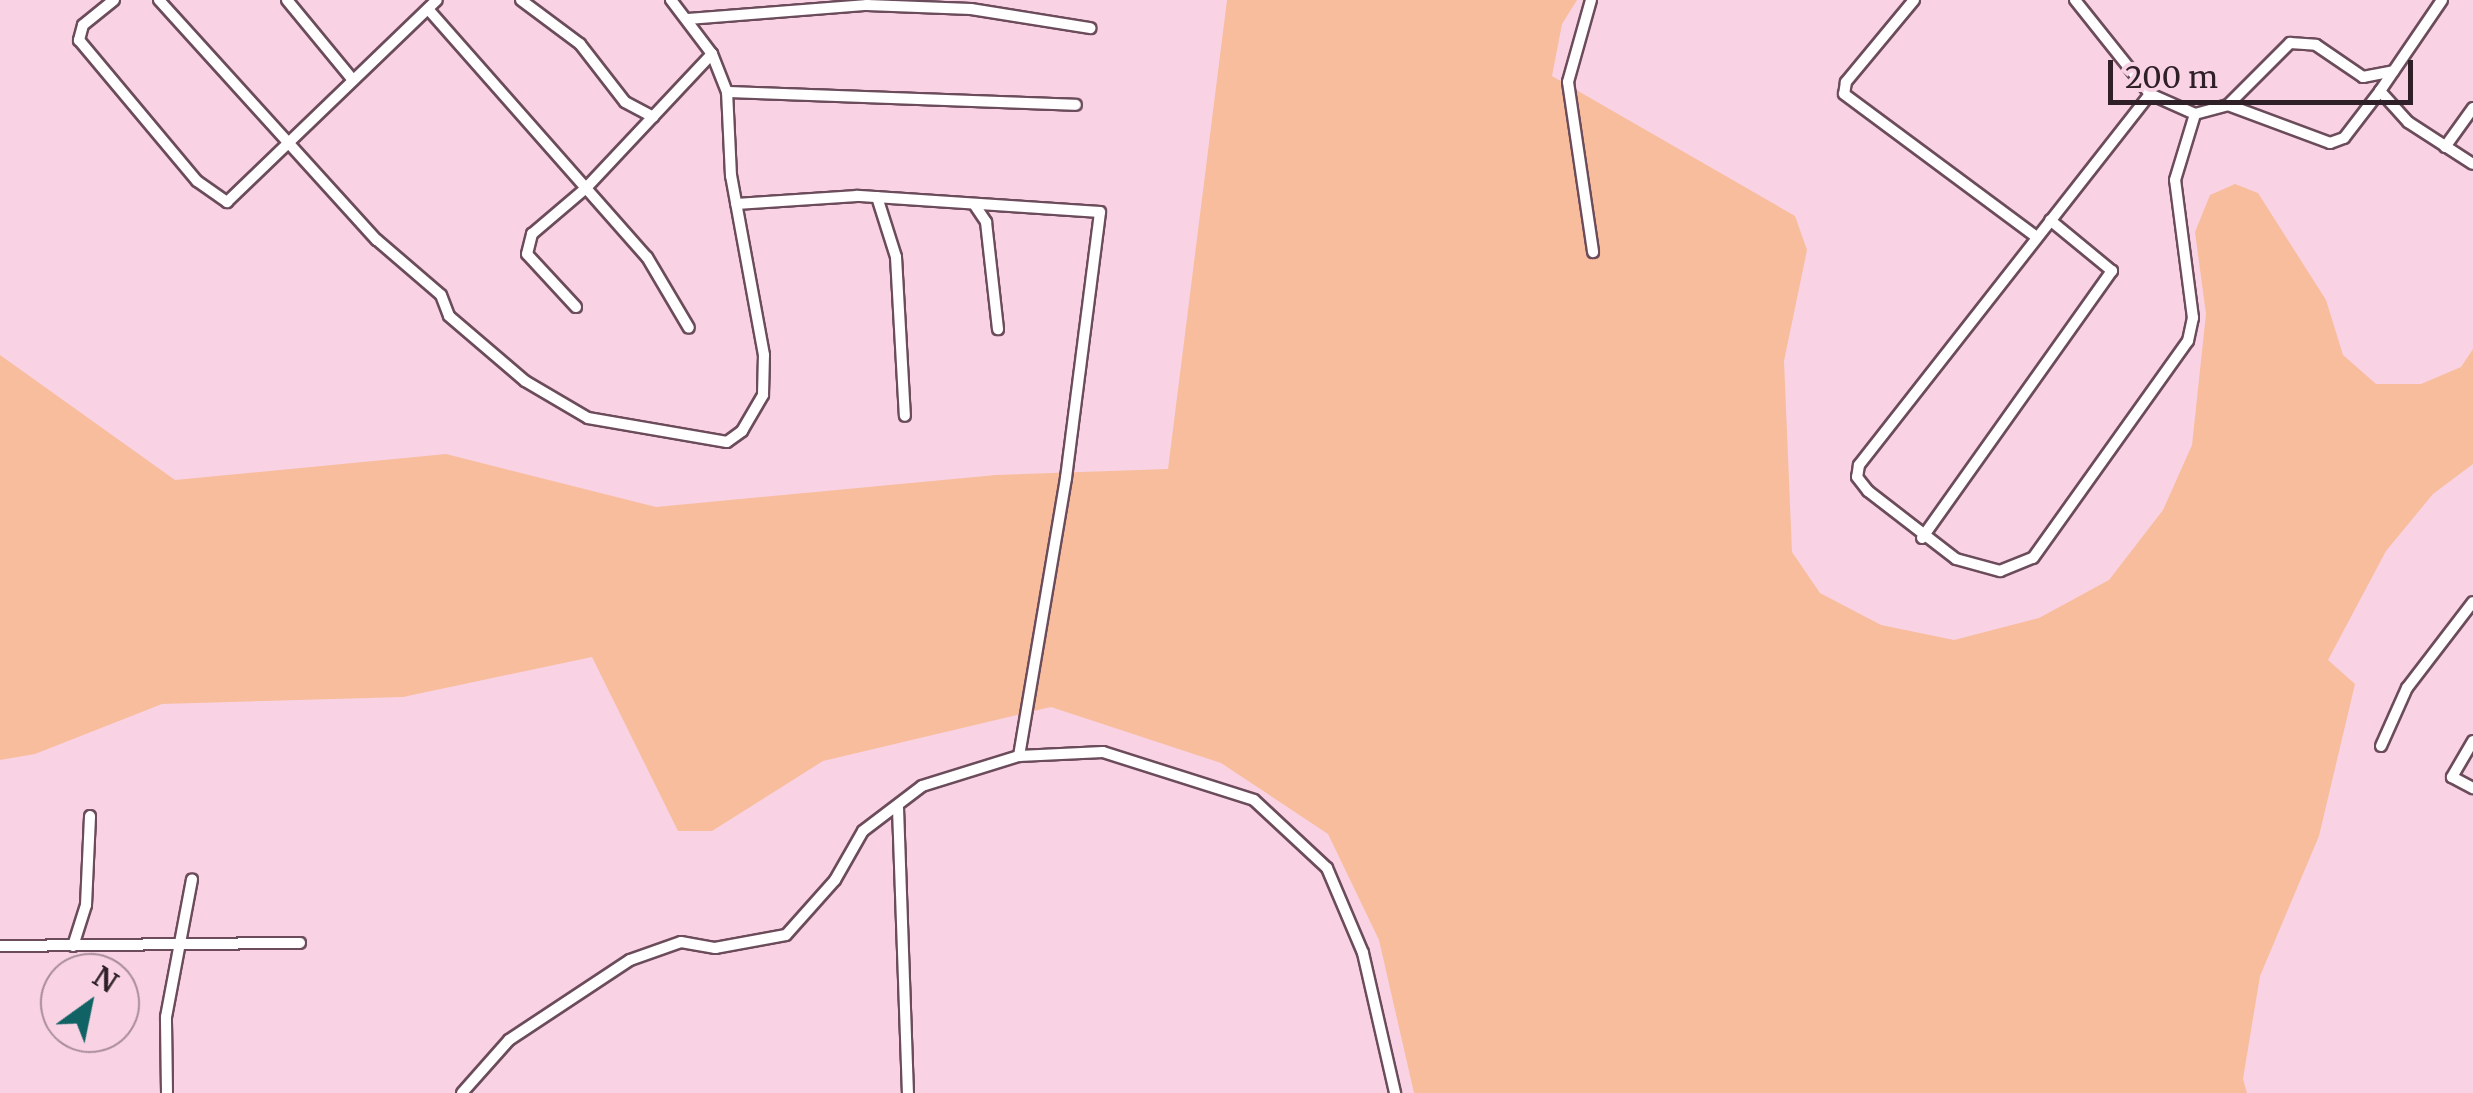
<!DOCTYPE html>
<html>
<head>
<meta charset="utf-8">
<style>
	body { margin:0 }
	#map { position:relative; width:2473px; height:1093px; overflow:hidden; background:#f9d3e4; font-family:Merriweather,serif }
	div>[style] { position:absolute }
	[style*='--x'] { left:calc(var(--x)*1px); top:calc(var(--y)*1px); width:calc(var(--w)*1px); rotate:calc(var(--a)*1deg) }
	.green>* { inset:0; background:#f7bd9d }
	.roads { filter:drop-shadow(2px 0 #6c4c5b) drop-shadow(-2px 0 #6c4c5b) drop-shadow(0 2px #6c4c5b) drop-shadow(0 -2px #6c4c5b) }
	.street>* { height:10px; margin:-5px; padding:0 5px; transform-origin:5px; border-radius:5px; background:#fff }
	span { translate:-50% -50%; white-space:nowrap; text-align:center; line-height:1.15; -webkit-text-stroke:8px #f9d3e4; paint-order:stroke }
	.north { position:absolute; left:40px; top:953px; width:100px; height:100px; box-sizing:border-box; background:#f9d3e4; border:2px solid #a88b98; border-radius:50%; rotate:33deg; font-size:28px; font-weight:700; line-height:40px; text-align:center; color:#2e2026 }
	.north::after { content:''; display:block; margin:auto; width:35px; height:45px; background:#106264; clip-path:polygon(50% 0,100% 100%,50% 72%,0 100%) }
	.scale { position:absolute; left:2108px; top:60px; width:305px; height:45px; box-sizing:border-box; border:5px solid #2e2026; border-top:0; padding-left:12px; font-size:30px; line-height:35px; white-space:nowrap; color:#2e2026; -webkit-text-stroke:8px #f9d3e4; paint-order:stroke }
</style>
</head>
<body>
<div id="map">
	<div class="green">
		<div style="clip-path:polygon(1227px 0,1577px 0,1562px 24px,1552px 76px,1795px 216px,1807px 250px,1784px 361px,1792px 552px,1820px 593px,1881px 625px,1954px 640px,2039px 618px,2109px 580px,2163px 510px,2192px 445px,2206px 314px,2195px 232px,2210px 195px,2235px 184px,2258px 193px,2326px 300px,2343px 355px,2376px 384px,2421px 384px,2461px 367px,2473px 349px,2473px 464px,2433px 494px,2386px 551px,2328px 660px,2355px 684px,2319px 836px,2260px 976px,2243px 1079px,2247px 1093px,1414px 1093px,1379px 940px,1328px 834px,1221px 763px,1051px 707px,823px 761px,712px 831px,678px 831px,592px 657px,403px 697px,162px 704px,35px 754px,0 760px,0 355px,175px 480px,446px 454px,656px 507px,996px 475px,1168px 469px)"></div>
	</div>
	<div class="roads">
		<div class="street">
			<div style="--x:114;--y:0;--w:40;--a:141"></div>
			<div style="--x:83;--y:25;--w:16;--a:105"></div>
			<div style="--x:79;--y:40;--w:184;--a:50.1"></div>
			<div style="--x:197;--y:181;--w:37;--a:35"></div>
			<div style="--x:227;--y:202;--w:291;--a:-43.9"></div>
			<div style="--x:159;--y:0;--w:324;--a:47.8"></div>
			<div style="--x:377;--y:240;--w:84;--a:40.7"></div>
			<div style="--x:441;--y:295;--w:22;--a:69"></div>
			<div style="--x:449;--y:316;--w:100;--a:40.5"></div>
			<div style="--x:525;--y:381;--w:73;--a:30.4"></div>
			<div style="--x:588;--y:418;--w:141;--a:9.8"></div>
			<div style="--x:727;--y:442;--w:19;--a:-36"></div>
			<div style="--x:742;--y:431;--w:42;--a:-59.7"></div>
			<div style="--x:763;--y:395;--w:40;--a:-88.6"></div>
			<div style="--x:764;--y:355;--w:182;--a:-100.4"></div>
			<div style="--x:731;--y:176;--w:84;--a:-92.7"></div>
			<div style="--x:727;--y:92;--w:41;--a:-111.5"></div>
			<div style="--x:712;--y:54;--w:68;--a:-127.2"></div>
			<div style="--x:287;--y:0;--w:104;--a:50.5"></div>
			<div style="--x:521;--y:0;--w:74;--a:36.7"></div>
			<div style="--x:580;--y:44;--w:73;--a:52.2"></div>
			<div style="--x:625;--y:102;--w:32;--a:28"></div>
			<div style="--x:1591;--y:0;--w:85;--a:105.7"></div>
			<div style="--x:1568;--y:82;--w:172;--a:81.6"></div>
			<div style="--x:1914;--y:0;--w:107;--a:129.7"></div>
			<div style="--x:1846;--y:82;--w:12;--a:99"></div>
			<div style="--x:1844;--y:94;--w:238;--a:36.6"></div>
			<div style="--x:2075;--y:0;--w:120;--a:51.4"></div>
			<div style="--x:2150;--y:94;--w:49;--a:24"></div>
			<div style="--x:2195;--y:114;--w:34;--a:-15"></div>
			<div style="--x:2228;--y:105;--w:109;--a:20.4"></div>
			<div style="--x:2330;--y:143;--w:15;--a:-20"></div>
			<div style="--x:2344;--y:138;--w:59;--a:-52.5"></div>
			<div style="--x:2380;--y:91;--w:42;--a:47.9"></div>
			<div style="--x:2408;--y:122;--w:77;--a:32.9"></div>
			<div style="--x:428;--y:9;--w:331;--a:48.6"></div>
			<div style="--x:647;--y:257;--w:82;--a:59.4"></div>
			<div style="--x:688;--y:19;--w:180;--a:-4.5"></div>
			<div style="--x:867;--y:5;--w:104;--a:2.2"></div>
			<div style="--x:971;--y:9;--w:121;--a:9.1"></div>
			<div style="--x:2380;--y:91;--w:110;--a:-55.7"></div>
			<div style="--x:727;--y:92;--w:349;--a:2.1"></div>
			<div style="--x:2150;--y:94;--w:472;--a:128.1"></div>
			<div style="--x:1859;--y:465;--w:12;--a:99"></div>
			<div style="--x:1857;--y:477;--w:18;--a:52"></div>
			<div style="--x:1868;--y:491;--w:111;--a:37.7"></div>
			<div style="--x:1956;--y:559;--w:46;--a:15.3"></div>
			<div style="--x:2000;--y:571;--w:35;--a:-22"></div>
			<div style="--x:2033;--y:558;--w:267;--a:-54.5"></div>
			<div style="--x:2188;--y:341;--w:24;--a:-78"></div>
			<div style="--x:2193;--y:318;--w:139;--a:-97.4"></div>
			<div style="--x:2175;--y:180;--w:69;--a:-73.1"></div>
			<div style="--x:2228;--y:105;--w:88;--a:-45"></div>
			<div style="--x:2290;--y:43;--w:26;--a:4"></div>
			<div style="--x:2316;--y:45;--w:57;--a:34.2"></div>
			<div style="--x:2363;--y:77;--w:31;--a:-11"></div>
			<div style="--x:2445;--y:147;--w:48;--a:-54.3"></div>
			<div style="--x:877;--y:197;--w:63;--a:72.4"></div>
			<div style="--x:896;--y:257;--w:159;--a:86.8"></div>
			<div style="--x:974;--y:204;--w:22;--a:56"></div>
			<div style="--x:986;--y:222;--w:108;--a:83.6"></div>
			<div style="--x:576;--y:307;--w:72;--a:-132.8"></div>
			<div style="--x:527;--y:254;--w:21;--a:-76"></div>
			<div style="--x:532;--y:234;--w:71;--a:-40.4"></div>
			<div style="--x:586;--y:188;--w:184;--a:-46.8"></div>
			<div style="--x:1922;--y:538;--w:328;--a:-54.6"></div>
			<div style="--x:2112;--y:271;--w:80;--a:-140.6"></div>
			<div style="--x:2473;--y:741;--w:42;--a:120.3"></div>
			<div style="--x:2452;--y:777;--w:24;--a:28"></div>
			<div style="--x:2381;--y:746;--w:64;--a:-65.9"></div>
			<div style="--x:2407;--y:688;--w:108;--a:-52.5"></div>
			<div style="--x:1019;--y:756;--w:84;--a:-2.7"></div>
			<div style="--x:1103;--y:752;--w:158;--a:17.6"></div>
			<div style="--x:1254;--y:800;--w:100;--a:43"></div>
			<div style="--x:1327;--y:868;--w:92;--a:67"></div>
			<div style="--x:1363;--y:953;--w:144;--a:77.1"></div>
			<div style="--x:898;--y:808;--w:285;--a:88"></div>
			<div style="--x:0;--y:946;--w:300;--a:-0.6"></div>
			<div style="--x:73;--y:946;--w:43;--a:-72.4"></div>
			<div style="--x:86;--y:905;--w:89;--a:-87.4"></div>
			<div style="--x:167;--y:1093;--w:76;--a:-90.8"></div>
			<div style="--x:166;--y:1017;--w:140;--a:-79.3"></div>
			<div style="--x:462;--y:1093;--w:71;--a:-48.4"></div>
			<div style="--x:509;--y:1040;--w:145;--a:-33.5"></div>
			<div style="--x:630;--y:960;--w:54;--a:-19.4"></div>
			<div style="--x:681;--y:942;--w:35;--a:10"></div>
			<div style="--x:715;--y:948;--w:72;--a:-10.4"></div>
			<div style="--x:786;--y:935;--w:74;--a:-48.3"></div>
			<div style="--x:835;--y:880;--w:56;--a:-60.3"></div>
			<div style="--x:863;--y:831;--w:74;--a:-37.3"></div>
			<div style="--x:922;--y:786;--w:102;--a:-17.2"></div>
			<div style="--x:1019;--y:756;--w:282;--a:-80.4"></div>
			<div style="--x:1066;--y:478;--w:268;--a:-82.7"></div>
			<div style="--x:1100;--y:212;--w:244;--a:-176.2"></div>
			<div style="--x:857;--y:196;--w:121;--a:176.2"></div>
		</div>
	</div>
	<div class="north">N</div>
	<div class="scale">200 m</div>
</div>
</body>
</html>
